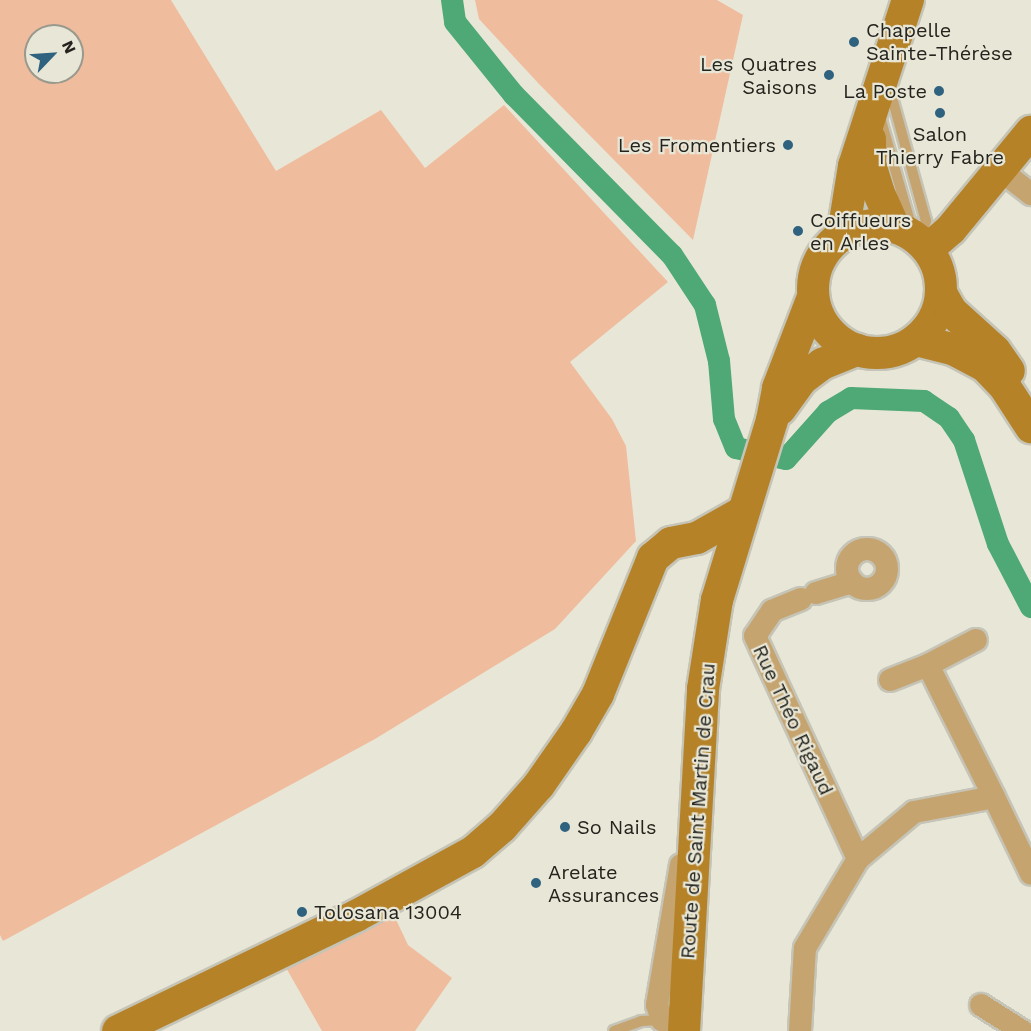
<!DOCTYPE html>
<html>
<head>
<meta charset="utf-8">
<style>
	body { margin:0 }
	#map { position:relative; width:1031px; height:1031px; overflow:hidden; background:#e8e7d7; font-family:"Work Sans",sans-serif }
	div>[style] { position:absolute }
	[style*='--x'] { left:calc(var(--x)*1px); top:calc(var(--y)*1px); width:calc(var(--w)*1px); rotate:calc(var(--a)*1deg) }
	.green>* { inset:0; background:#f0bc9e }
	.canal>* { height:22px; margin:-11px; padding:0 11px; transform-origin:11px; border-radius:11px; background:#4ea976 }
	.roads { filter:drop-shadow(2px 0 #c5c4b6) drop-shadow(-2px 0 #c5c4b6) drop-shadow(0 2px #c5c4b6) drop-shadow(0 -2px #c5c4b6) }
	.lane>* { height:10px; margin:-5px; padding:0 5px; transform-origin:5px; border-radius:5px; background:#c6a470 }
	.street>* { height:22px; margin:-11px; padding:0 11px; transform-origin:11px; border-radius:11px; background:#c6a470 }
	.street>.ring { margin:-11px; padding:0; box-sizing:content-box; background:none; border:22px solid #c6a470; border-radius:50% }
	.secondary>* { height:32px; margin:-16px; padding:0 16px; transform-origin:16px; border-radius:16px; background:#b58228 }
	.secondary>.ring { margin:-16px; padding:0; box-sizing:content-box; background:none; border:32px solid #b58228; border-radius:50% }
	.dots>* { width:16px; height:16px; translate:-50% -50%; box-sizing:border-box; border:3px solid #e8e7d7; border-radius:50% }
	span { translate:-50% -50%; white-space:nowrap; text-align:center; line-height:1.15; -webkit-text-stroke:4.5px #e8e7d7; paint-order:stroke }
	.poi-label { font-size:20px; color:#24231d }
	.left { translate:0 -50%; text-align:left }
	.right { translate:-100% -50%; text-align:right }
	.street-label { font-size:20px; color:#24231d }
	.north { position:absolute; left:24px; top:24px; width:60px; height:60px; box-sizing:border-box; background:#e8e7d7; border:2px solid #9a998d; border-radius:50%; rotate:65deg; font-size:16px; font-weight:700; line-height:24px; text-align:center; color:#24231d }
	.north::after { content:''; display:block; margin:auto; width:21px; height:27px; background:#2f627f; clip-path:polygon(50% 0,100% 100%,50% 72%,0 100%) }
</style>
</head>
<body>
<div id="map">
	<div class="green">
		<div style="clip-path:polygon(evenodd,0 0,171px 0,276px 171px,381px 110px,425px 168px,504px 105px,668px 282px,570px 362px,612px 419px,626px 446px,636px 541px,555px 629px,375px 739px,3px 941px,0 935px,0 0,36px 36px,72px 36px,72px 72px,36px 72px,36px 36px)"></div>
		<div style="clip-path:polygon(475px 0,717px 0,743px 15px,693px 240px,539px 84px,479px 19px)"></div>
		<div style="clip-path:polygon(392px 911px,408px 945px,452px 978px,415px 1031px,322px 1031px,285px 966px)"></div>
	</div>
	<div class="canal">
		<div style="--x:452;--y:0;--w:22;--a:82"></div>
		<div style="--x:455;--y:22;--w:94;--a:51.1"></div>
		<div style="--x:514;--y:95;--w:225;--a:45.4"></div>
		<div style="--x:672;--y:255;--w:60;--a:56.6"></div>
		<div style="--x:705;--y:305;--w:58;--a:76"></div>
		<div style="--x:719;--y:361;--w:58;--a:85.1"></div>
		<div style="--x:724;--y:419;--w:31;--a:68"></div>
		<div style="--x:736;--y:448;--w:51;--a:12.4"></div>
		<div style="--x:786;--y:459;--w:63;--a:-48.2"></div>
		<div style="--x:828;--y:412;--w:27;--a:-31"></div>
		<div style="--x:851;--y:398;--w:73;--a:2.4"></div>
		<div style="--x:924;--y:401;--w:30;--a:34"></div>
		<div style="--x:949;--y:418;--w:27;--a:56"></div>
		<div style="--x:964;--y:440;--w:109;--a:71.9"></div>
		<div style="--x:998;--y:544;--w:71;--a:62.4"></div>
	</div>
	<div class="roads">
		<div class="lane">
			<div style="--x:888;--y:83;--w:143;--a:74.6"></div>
			<div style="--x:926;--y:221;--w:21;--a:109"></div>
			<div style="--x:879;--y:113;--w:128;--a:74.1"></div>
			<div style="--x:614;--y:1031;--w:29;--a:-20"></div>
			<div style="--x:641;--y:1021;--w:21;--a:-3"></div>
		</div>
		<div class="street">
			<div style="--x:999;--y:169;--w:41;--a:38"></div>
			<div class="ring" style="left:847px;top:549px;width:18px;height:18px"></div>
			<div style="--x:816;--y:593;--w:38;--a:-17"></div>
			<div style="--x:801;--y:599;--w:31;--a:158"></div>
			<div style="--x:772;--y:611;--w:30;--a:124"></div>
			<div style="--x:755;--y:636;--w:246;--a:65.2"></div>
			<div style="--x:928;--y:665;--w:148;--a:63.4"></div>
			<div style="--x:890;--y:680;--w:41;--a:-21.5"></div>
			<div style="--x:928;--y:665;--w:54;--a:-27.5"></div>
			<div style="--x:981;--y:1005;--w:49;--a:32.4"></div>
			<div style="--x:681;--y:1031;--w:22;--a:-150"></div>
			<div style="--x:662;--y:1020;--w:16;--a:-108"></div>
			<div style="--x:657;--y:1005;--w:142;--a:-80.3"></div>
			<div style="--x:800;--y:1031;--w:83;--a:-86.6"></div>
			<div style="--x:805;--y:948;--w:104;--a:-59.2"></div>
			<div style="--x:858;--y:859;--w:73;--a:-40"></div>
			<div style="--x:914;--y:812;--w:81;--a:-10.6"></div>
			<div style="--x:994;--y:797;--w:85;--a:64.3"></div>
		</div>
		<div class="secondary">
			<div style="--x:870;--y:139;--w:25;--a:90"></div>
			<div style="--x:870;--y:164;--w:28;--a:73"></div>
			<div style="--x:878;--y:191;--w:39;--a:66"></div>
			<div class="ring" style="left:813px;top:225px;width:96px;height:96px"></div>
			<div style="--x:843;--y:234;--w:69;--a:-80.8"></div>
			<div style="--x:854;--y:166;--w:175;--a:-72"></div>
			<div style="--x:925;--y:245;--w:10;--a:-11"></div>
			<div style="--x:935;--y:243;--w:21;--a:-41"></div>
			<div style="--x:951;--y:229;--w:126;--a:-50.5"></div>
			<div style="--x:941;--y:293;--w:21;--a:61"></div>
			<div style="--x:951;--y:311;--w:59;--a:42.3"></div>
			<div style="--x:995;--y:351;--w:24;--a:55"></div>
			<div style="--x:916;--y:340;--w:38;--a:14"></div>
			<div style="--x:953;--y:349;--w:36;--a:28"></div>
			<div style="--x:985;--y:366;--w:29;--a:46"></div>
			<div style="--x:1005;--y:387;--w:48;--a:57"></div>
			<div style="--x:780;--y:409;--w:37;--a:-54"></div>
			<div style="--x:802;--y:379;--w:25;--a:-37"></div>
			<div style="--x:822;--y:364;--w:38;--a:-22"></div>
			<div style="--x:118;--y:1031;--w:264;--a:-25.8"></div>
			<div style="--x:356;--y:916;--w:133;--a:-28.7"></div>
			<div style="--x:473;--y:852;--w:38;--a:-41"></div>
			<div style="--x:502;--y:827;--w:56;--a:-48.6"></div>
			<div style="--x:539;--y:785;--w:65;--a:-55.1"></div>
			<div style="--x:576;--y:732;--w:44;--a:-59.9"></div>
			<div style="--x:598;--y:694;--w:147;--a:-68"></div>
			<div style="--x:653;--y:558;--w:23;--a:-40"></div>
			<div style="--x:671;--y:543;--w:26;--a:-11"></div>
			<div style="--x:697;--y:538;--w:53;--a:-29.5"></div>
			<div style="--x:684;--y:1031;--w:343;--a:-86.8"></div>
			<div style="--x:703;--y:689;--w:90;--a:-81.1"></div>
			<div style="--x:717;--y:600;--w:188;--a:-73"></div>
			<div style="--x:772;--y:420;--w:33;--a:-79"></div>
			<div style="--x:778;--y:388;--w:97;--a:-69"></div>
		</div>
	</div>
	<div class="dots">
		<div style="left:854px;top:42px;background:#2f627f"></div>
		<div style="left:829px;top:75px;background:#2f627f"></div>
		<div style="left:939px;top:91px;background:#2f627f"></div>
		<div style="left:940px;top:113px;background:#2f627f"></div>
		<div style="left:788px;top:145px;background:#2f627f"></div>
		<div style="left:798px;top:231px;background:#2f627f"></div>
		<div style="left:565px;top:827px;background:#2f627f"></div>
		<div style="left:536px;top:883px;background:#2f627f"></div>
		<div style="left:302px;top:912px;background:#2f627f"></div>
	</div>
	<div class="poi-label">
		<span class="left" style="left:866px;top:42px">Chapelle<br>Sainte-Thérèse</span>
		<span class="right" style="left:817px;top:76px">Les Quatres<br>Saisons</span>
		<span class="right" style="left:927px;top:91px">La Poste</span>
		<span style="left:940px;top:146px">Salon<br>Thierry Fabre</span>
		<span class="right" style="left:776px;top:145px">Les Fromentiers</span>
		<span class="left" style="left:810px;top:232px">Coiffueurs<br>en Arles</span>
		<span class="left" style="left:577px;top:827px">So Nails</span>
		<span class="left" style="left:548px;top:884px">Arelate<br>Assurances</span>
		<span class="left" style="left:314px;top:912px">Tolosana 13004</span>
	</div>
	<div class="street-label">
		<span style="left:793px;top:720px;rotate:65deg">Rue Théo Rigaud</span>
		<span style="left:698px;top:811px;rotate:-86deg">Route de Saint Martin de Crau</span>
	</div>
	<div class="north">N</div>
</div>
</body>
</html>
